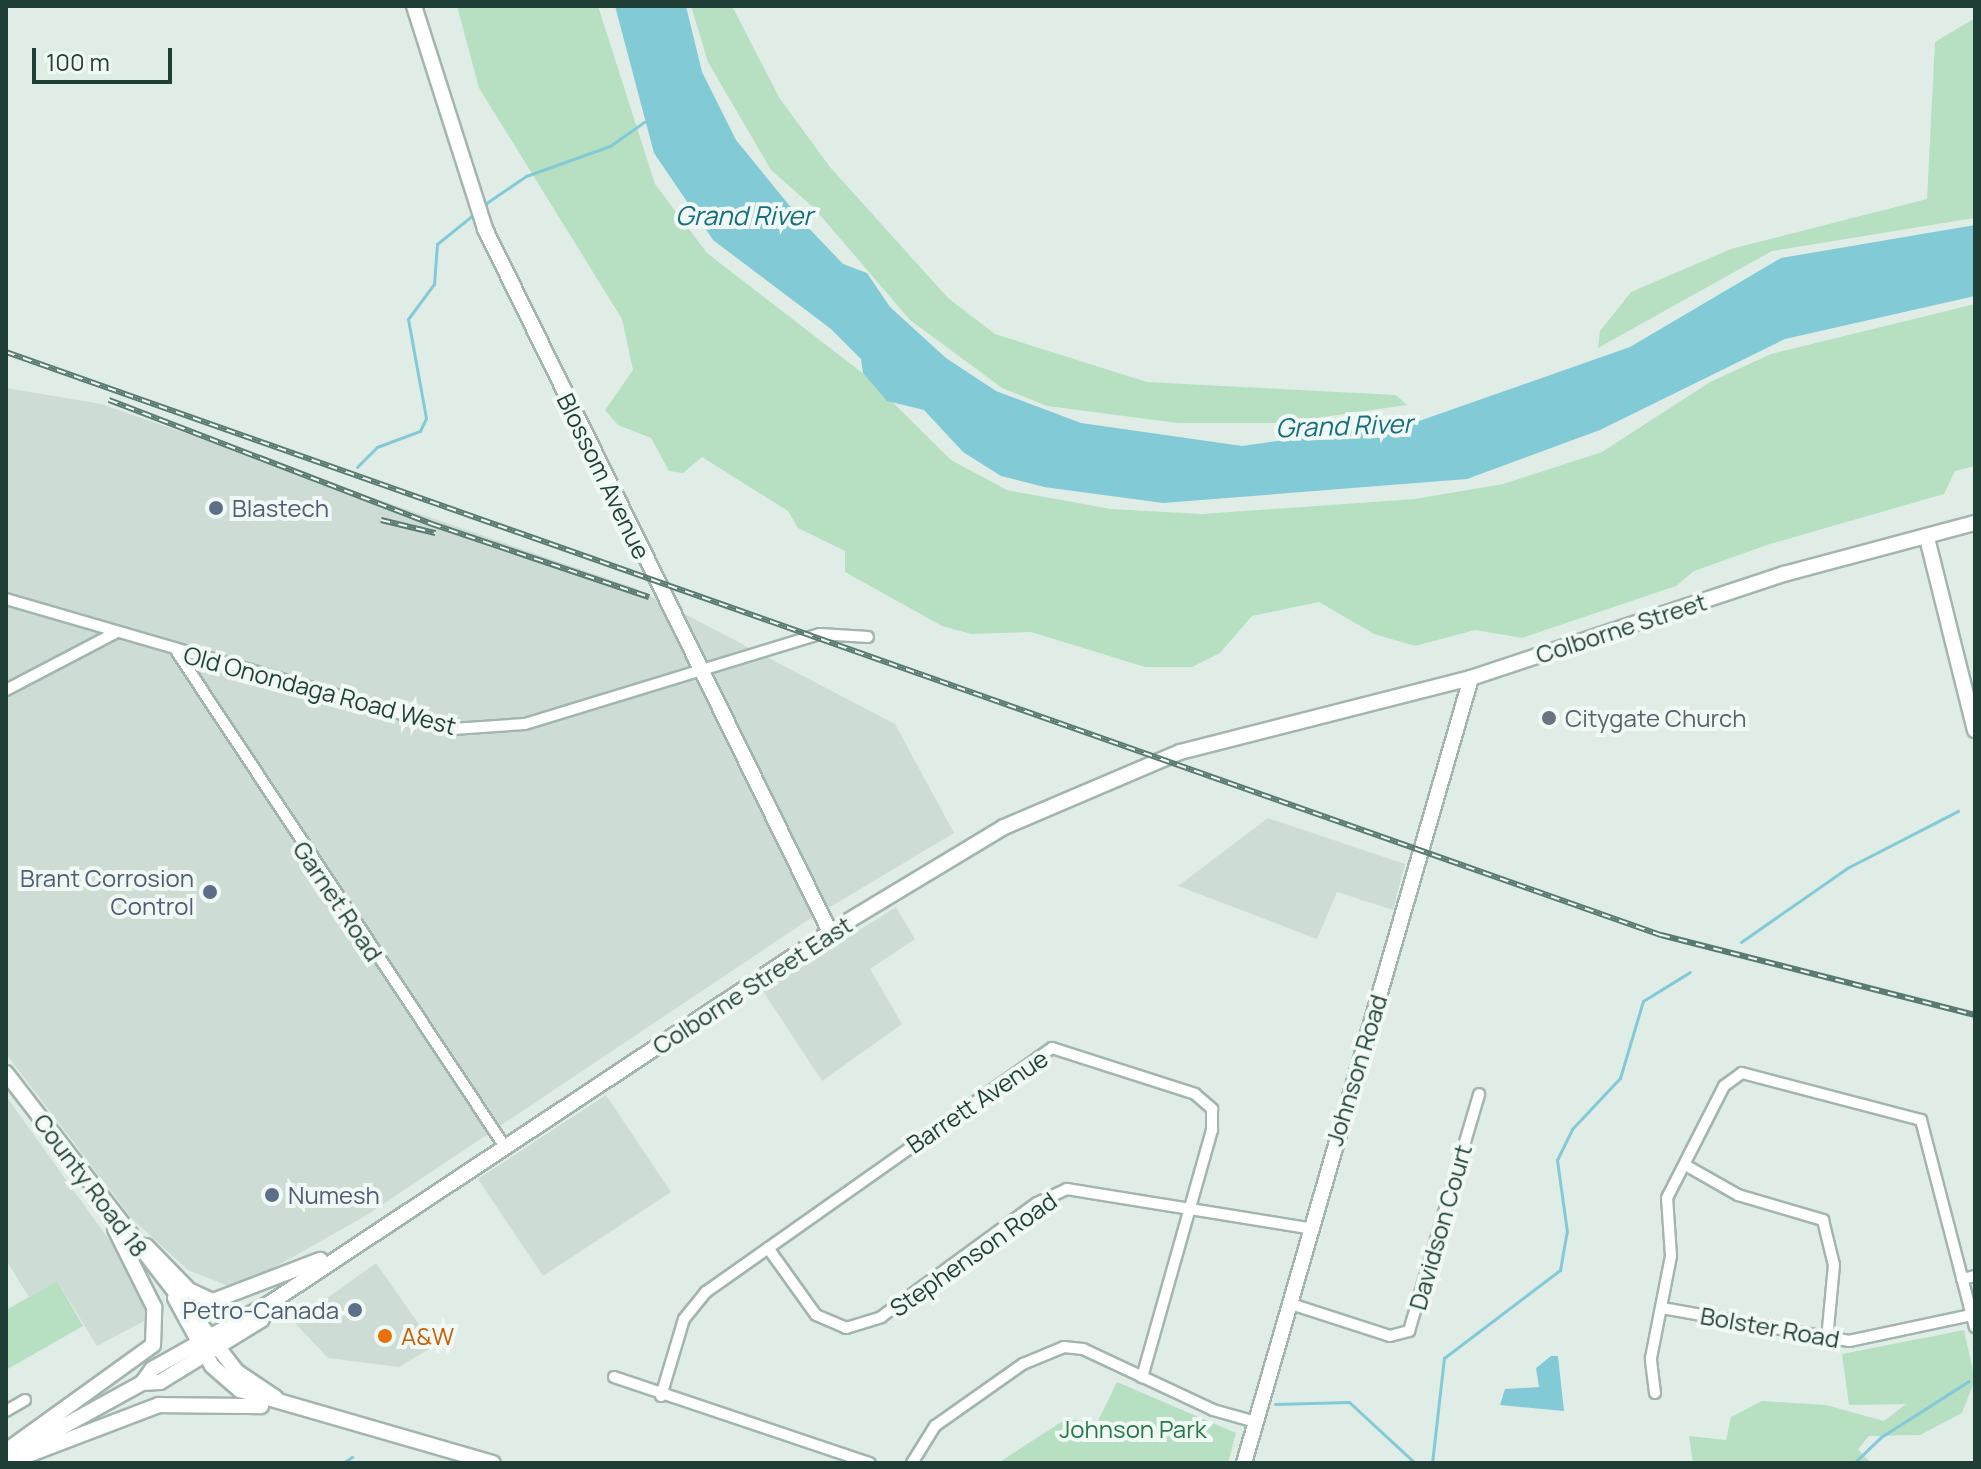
<!DOCTYPE html>
<html>
<head>
<meta charset="utf-8">
<style>
	body { margin:0 }
	#map { position:relative; width:1981px; height:1469px; overflow:hidden; background:#e0ede7; font-family:Manrope,sans-serif }
	div>[style] { position:absolute }
	[style*='--x'] { left:calc(var(--x)*1px); top:calc(var(--y)*1px); width:calc(var(--w)*1px); rotate:calc(var(--a)*1deg) }
	.built>* { inset:0; background:#cedcd6 }
	.green>* { inset:0; background:#b7e0c2 }
	.water>* { inset:0; background:#83cad7 }
	.stream>* { height:3px; margin:-1.5px; padding:0 1.5px; transform-origin:1.5px; border-radius:1.5px; background:#83cad7 }
	.roads { filter:drop-shadow(2px 0 #a2b5ae) drop-shadow(-2px 0 #a2b5ae) drop-shadow(0 2px #a2b5ae) drop-shadow(0 -2px #a2b5ae) }
	.street>* { height:10px; margin:-5px; padding:0 5px; transform-origin:5px; border-radius:5px; background:#fff }
	.secondary>* { height:14px; margin:-7px; padding:0 7px; transform-origin:7px; border-radius:7px; background:#fff }
	.rail>* { height:6px; margin-top:-3px; transform-origin:0; background:repeating-linear-gradient(90deg,#f1f9f5 0 9px,#597a71 0 18px); box-sizing:border-box; border-block:2px solid #597a71 }
	.dots>* { width:22px; height:22px; translate:-50% -50%; box-sizing:border-box; border:4px solid #f1f9f5; border-radius:50% }
	span { translate:-50% -50%; white-space:nowrap; text-align:center; line-height:1.15; -webkit-text-stroke:8px #f1f9f5; paint-order:stroke }
	.street-label { font-size:24px; color:#1f3f36 }
	.service-label { font-size:24px; color:#4e5e75 }
	.left { translate:0 -50%; text-align:left }
	.right { translate:-100% -50%; text-align:right }
	.worship-label { font-size:24px; color:#5b616d }
	.food-label { font-size:24px; color:#c56008 }
	.park-label { font-size:24px; color:#267946 }
	.water-label { font-size:26px; color:#146e80; font-style:italic }
	.frame { position:absolute; inset:0; border:8px solid #1f3f36; pointer-events:none }
	.scale { position:absolute; left:32px; top:48px; width:140px; height:36px; box-sizing:border-box; border:4px solid #1f3f36; border-top:0; padding-left:10px; font-size:24px; line-height:28px; white-space:nowrap; color:#1f3f36; -webkit-text-stroke:6px #f1f9f5; paint-order:stroke }
</style>
</head>
<body>
<div id="map">
	<div class="built">
		<div style="clip-path:polygon(6px 388px,101px 404px,635px 588px,895px 724px,954px 833px,805px 922px,367px 1215px,236px 1289px,188px 1270px,133px 1220px,6px 1054px)"></div>
		<div style="clip-path:polygon(1268px 818px,1405px 864px,1393px 910px,1337px 892px,1317px 939px,1178px 886px)"></div>
		<div style="clip-path:polygon(896px 907px,915px 939px,870px 969px,902px 1024px,822px 1081px,763px 991px)"></div>
		<div style="clip-path:polygon(606px 1095px,671px 1192px,543px 1276px,478px 1179px)"></div>
		<div style="clip-path:polygon(6px 1096px,132px 1272px,148px 1319px,97px 1346px,57px 1281px,29px 1297px,6px 1260px)"></div>
		<div style="clip-path:polygon(376px 1263px,434px 1346px,399px 1367px,328px 1358px,294px 1322px)"></div>
	</div>
	<div class="green">
		<div style="clip-path:polygon(457px 6px,598px 6px,655px 184px,707px 253px,865px 375px,951px 460px,1007px 490px,1111px 509px,1202px 514px,1415px 499px,1503px 484px,1602px 452px,1710px 382px,1771px 354px,1975px 304px,1975px 466px,1955px 471px,1944px 494px,1770px 544px,1694px 571px,1676px 586px,1522px 638px,1475px 630px,1415px 646px,1374px 634px,1319px 602px,1252px 616px,1220px 653px,1192px 667px,1145px 667px,1031px 632px,971px 634px,942px 626px,845px 572px,845px 551px,798px 528px,788px 511px,702px 457px,683px 473px,669px 471px,651px 438px,618px 425px,605px 410px,633px 370px,622px 319px,479px 88px)"></div>
		<div style="clip-path:polygon(691px 6px,732px 6px,780px 99px,830px 167px,948px 298px,995px 334px,1147px 382px,1396px 395px,1407px 405px,1282px 423px,1178px 423px,1047px 406px,1002px 388px,910px 320px,814px 208px,771px 170px,708px 62px)"></div>
		<div style="clip-path:polygon(1975px 18px,1975px 218px,1772px 251px,1598px 348px,1600px 331px,1631px 292px,1731px 249px,1927px 199px,1935px 42px)"></div>
		<div style="clip-path:polygon(57px 1281px,83px 1326px,6px 1370px,6px 1310px)"></div>
		<div style="clip-path:polygon(1964px 1330px,1975px 1380px,1962px 1413px,1920px 1435px,1869px 1436px,1858px 1449px,1871px 1463px,1693px 1463px,1689px 1436px,1726px 1440px,1731px 1417px,1762px 1401px,1826px 1405px,1884px 1421px,1906px 1404px,1849px 1405px,1842px 1354px)"></div>
		<div style="clip-path:polygon(1117px 1382px,1236px 1433px,1228px 1463px,998px 1463px,1066px 1419px,1097px 1423px)"></div>
	</div>
	<div class="water">
		<div style="clip-path:polygon(615px 6px,686px 6px,702px 72px,736px 140px,802px 221px,843px 264px,867px 273px,890px 307px,946px 358px,996px 391px,1081px 423px,1242px 446px,1419px 421px,1630px 347px,1781px 258px,1975px 225px,1975px 296px,1785px 339px,1600px 430px,1467px 479px,1163px 503px,1044px 487px,1001px 476px,963px 452px,924px 410px,887px 401px,863px 373px,861px 359px,831px 329px,713px 240px,654px 153px)"></div>
		<div style="clip-path:polygon(1551px 1356px,1558px 1356px,1564px 1411px,1500px 1405px,1505px 1389px,1539px 1387px,1536px 1368px)"></div>
	</div>
	<div class="stream">
		<div style="--x:482;--y:206;--w:53;--a:-34.3"></div>
		<div style="--x:526;--y:176;--w:89;--a:-19.7"></div>
		<div style="--x:610;--y:146;--w:42;--a:-35.2"></div>
		<div style="--x:357;--y:467;--w:28;--a:-45"></div>
		<div style="--x:377;--y:447;--w:46;--a:-20.4"></div>
		<div style="--x:420;--y:431;--w:14;--a:-65"></div>
		<div style="--x:426;--y:418;--w:101;--a:-100.3"></div>
		<div style="--x:408;--y:319;--w:44;--a:-53.4"></div>
		<div style="--x:434;--y:284;--w:40;--a:-85.7"></div>
		<div style="--x:437;--y:244;--w:48;--a:-39"></div>
		<div style="--x:1741;--y:942;--w:129;--a:-34.9"></div>
		<div style="--x:1847;--y:868;--w:125;--a:-27.2"></div>
		<div style="--x:1275;--y:1404;--w:74;--a:-1.5"></div>
		<div style="--x:1349;--y:1402;--w:90;--a:42.7"></div>
		<div style="--x:343;--y:1463;--w:11;--a:-34"></div>
		<div style="--x:1432;--y:1463;--w:106;--a:-83.5"></div>
		<div style="--x:1444;--y:1358;--w:146;--a:-37.2"></div>
		<div style="--x:1560;--y:1270;--w:39;--a:-80"></div>
		<div style="--x:1567;--y:1232;--w:73;--a:-97.9"></div>
		<div style="--x:1557;--y:1160;--w:34;--a:-64"></div>
		<div style="--x:1572;--y:1129;--w:70;--a:-46.7"></div>
		<div style="--x:1620;--y:1078;--w:80;--a:-73.4"></div>
		<div style="--x:1643;--y:1001;--w:55;--a:-31.7"></div>
		<div style="--x:1854;--y:1463;--w:37;--a:-44"></div>
		<div style="--x:1881;--y:1437;--w:104;--a:-32.5"></div>
	</div>
	<div class="roads">
		<div class="street">
			<div style="--x:6;--y:599;--w:466;--a:16.2"></div>
			<div style="--x:453;--y:729;--w:72;--a:-4"></div>
			<div style="--x:525;--y:724;--w:308;--a:-17"></div>
			<div style="--x:820;--y:634;--w:48;--a:3.6"></div>
			<div style="--x:177;--y:652;--w:594;--a:56.47"></div>
			<div style="--x:6;--y:690;--w:123;--a:-27.6"></div>
			<div style="--x:1687;--y:1166;--w:59;--a:29.6"></div>
			<div style="--x:1738;--y:1195;--w:89;--a:16.4"></div>
			<div style="--x:1823;--y:1220;--w:46;--a:76.3"></div>
			<div style="--x:1834;--y:1265;--w:74;--a:95.4"></div>
			<div style="--x:768;--y:1248;--w:82;--a:54.4"></div>
			<div style="--x:816;--y:1315;--w:33;--a:23"></div>
			<div style="--x:846;--y:1328;--w:37;--a:-17"></div>
			<div style="--x:881;--y:1317;--w:193;--a:-36.2"></div>
			<div style="--x:1037;--y:1203;--w:33;--a:-25"></div>
			<div style="--x:1067;--y:1189;--w:245;--a:9.2"></div>
			<div style="--x:1962;--y:1279;--w:13;--a:-13"></div>
			<div style="--x:1291;--y:1304;--w:104;--a:17.9"></div>
			<div style="--x:1390;--y:1336;--w:20;--a:-15"></div>
			<div style="--x:1409;--y:1331;--w:247;--a:-73.5"></div>
			<div style="--x:1662;--y:1308;--w:190;--a:10"></div>
			<div style="--x:1849;--y:1341;--w:125;--a:-12"></div>
			<div style="--x:614;--y:1377;--w:270;--a:18.6"></div>
			<div style="--x:1655;--y:1393;--w:35;--a:-97"></div>
			<div style="--x:1651;--y:1358;--w:104;--a:-78.9"></div>
			<div style="--x:1671;--y:1256;--w:58;--a:-93.9"></div>
			<div style="--x:1667;--y:1198;--w:126;--a:-63"></div>
			<div style="--x:1724;--y:1086;--w:22;--a:-36"></div>
			<div style="--x:1742;--y:1073;--w:185;--a:14.7"></div>
			<div style="--x:1921;--y:1120;--w:214;--a:75.4"></div>
			<div style="--x:661;--y:1396;--w:80;--a:-73.4"></div>
			<div style="--x:684;--y:1319;--w:35;--a:-51"></div>
			<div style="--x:706;--y:1292;--w:423;--a:-35.2"></div>
			<div style="--x:1052;--y:1048;--w:150;--a:17.8"></div>
			<div style="--x:1195;--y:1094;--w:23;--a:41"></div>
			<div style="--x:1212;--y:1109;--w:21;--a:90"></div>
			<div style="--x:1212;--y:1130;--w:257;--a:105.8"></div>
			<div style="--x:6;--y:1411;--w:22;--a:-30"></div>
			<div style="--x:912;--y:1463;--w:44;--a:-58.1"></div>
			<div style="--x:935;--y:1426;--w:108;--a:-35.2"></div>
			<div style="--x:1023;--y:1364;--w:44;--a:-22.5"></div>
			<div style="--x:1064;--y:1347;--w:19;--a:6"></div>
			<div style="--x:1083;--y:1349;--w:144;--a:25.1"></div>
			<div style="--x:1213;--y:1410;--w:45;--a:15.6"></div>
		</div>
		<div class="secondary">
			<div style="--x:414;--y:6;--w:234;--a:72.3"></div>
			<div style="--x:485;--y:229;--w:783;--a:63.86"></div>
			<div style="--x:1927;--y:538;--w:198;--a:76"></div>
			<div style="--x:6;--y:1073;--w:376;--a:52.3"></div>
			<div style="--x:236;--y:1371;--w:48;--a:34"></div>
			<div style="--x:146;--y:1246;--w:62;--a:45.7"></div>
			<div style="--x:189;--y:1290;--w:26;--a:25"></div>
			<div style="--x:213;--y:1301;--w:115;--a:-21"></div>
			<div style="--x:175;--y:1298;--w:77;--a:61.4"></div>
			<div style="--x:212;--y:1366;--w:37;--a:41"></div>
			<div style="--x:240;--y:1390;--w:263;--a:16.1"></div>
			<div style="--x:142;--y:1383;--w:17;--a:-54"></div>
			<div style="--x:152;--y:1369;--w:135;--a:-29.2"></div>
			<div style="--x:270;--y:1303;--w:672;--a:-33.52"></div>
			<div style="--x:830;--y:932;--w:203;--a:-31.1"></div>
			<div style="--x:1004;--y:827;--w:191;--a:-23.1"></div>
			<div style="--x:1180;--y:752;--w:300;--a:-14.3"></div>
			<div style="--x:1471;--y:678;--w:330;--a:-18.4"></div>
			<div style="--x:1784;--y:574;--w:198;--a:-15"></div>
			<div style="--x:24;--y:1448;--w:135;--a:-28.8"></div>
			<div style="--x:142;--y:1383;--w:18;--a:-3"></div>
			<div style="--x:160;--y:1382;--w:119;--a:-31.5"></div>
			<div style="--x:261;--y:1320;--w:19;--a:-62"></div>
			<div style="--x:6;--y:1451;--w:181;--a:-35.8"></div>
			<div style="--x:153;--y:1345;--w:38;--a:-88"></div>
			<div style="--x:154;--y:1307;--w:87;--a:-116.6"></div>
			<div style="--x:7;--y:1463;--w:163;--a:-20.9"></div>
			<div style="--x:159;--y:1405;--w:102;--a:0.6"></div>
			<div style="--x:1244;--y:1463;--w:817;--a:-73.87"></div>
		</div>
	</div>
	<div class="rail">
		<div style="--x:6;--y:352;--w:1755;--a:19.41"></div>
		<div style="--x:1661;--y:935;--w:324;--a:14.3"></div>
		<div style="--x:109;--y:400;--w:346;--a:21"></div>
		<div style="--x:432;--y:524;--w:229;--a:18.6"></div>
		<div style="--x:381;--y:520;--w:56;--a:13.5"></div>
	</div>
	<div class="dots">
		<div style="left:216px;top:508px;background:#5c6f8a"></div>
		<div style="left:1549px;top:718px;background:#6b7280"></div>
		<div style="left:210px;top:892px;background:#5c6f8a"></div>
		<div style="left:272px;top:1195px;background:#5c6f8a"></div>
		<div style="left:355px;top:1310px;background:#5c6f8a"></div>
		<div style="left:385px;top:1336px;background:#e8710a"></div>
	</div>
	<div class="street-label">
		<span style="left:604px;top:476px;rotate:64deg">Blossom Avenue</span>
		<span style="left:1621px;top:628px;rotate:-18deg">Colborne Street</span>
		<span style="left:320px;top:690px;rotate:15deg">Old Onondaga Road West</span>
		<span style="left:338px;top:901px;rotate:56deg">Garnet Road</span>
		<span style="left:752px;top:985px;rotate:-33deg">Colborne Street East</span>
		<span style="left:1356px;top:1070px;rotate:-73deg">Johnson Road</span>
		<span style="left:977px;top:1101px;rotate:-34deg">Barrett Avenue</span>
		<span style="left:91px;top:1185px;rotate:53deg">County Road 18</span>
		<span style="left:1440px;top:1227px;rotate:-74deg">Davidson Court</span>
		<span style="left:973px;top:1254px;rotate:-35deg">Stephenson Road</span>
		<span style="left:1770px;top:1327px;rotate:10deg">Bolster Road</span>
	</div>
	<div class="service-label">
		<span class="left" style="left:232px;top:508px">Blastech</span>
		<span class="right" style="left:194px;top:892px">Brant Corrosion<br>Control</span>
		<span class="left" style="left:288px;top:1195px">Numesh</span>
		<span class="right" style="left:339px;top:1310px">Petro-Canada</span>
	</div>
	<div class="worship-label">
		<span class="left" style="left:1565px;top:718px">Citygate Church</span>
	</div>
	<div class="food-label">
		<span class="left" style="left:401px;top:1336px">A&amp;W</span>
	</div>
	<div class="park-label">
		<span style="left:1133px;top:1429px">Johnson Park</span>
	</div>
	<div class="water-label">
		<span style="left:744px;top:216px">Grand River</span>
		<span style="left:1344px;top:426px;rotate:-2deg">Grand River</span>
	</div>
	<div class="frame"></div>
	<div class="scale">100 m</div>
</div>
</body>
</html>
